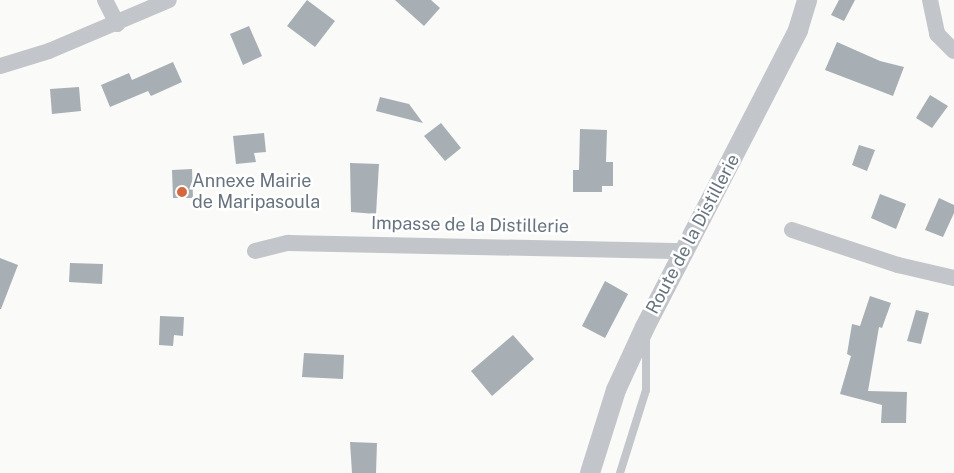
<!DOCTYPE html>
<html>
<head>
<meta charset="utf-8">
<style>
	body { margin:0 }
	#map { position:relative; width:954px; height:473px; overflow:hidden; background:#fafaf8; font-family:"Public Sans",sans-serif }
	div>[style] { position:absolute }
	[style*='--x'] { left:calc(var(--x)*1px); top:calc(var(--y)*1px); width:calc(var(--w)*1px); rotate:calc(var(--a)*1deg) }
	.building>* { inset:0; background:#a7aeb4 }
	.service>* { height:8px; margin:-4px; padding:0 4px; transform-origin:4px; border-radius:4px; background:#c2c5c9 }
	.minor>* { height:16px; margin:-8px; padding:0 8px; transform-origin:8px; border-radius:8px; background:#c2c5c9 }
	.tertiary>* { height:20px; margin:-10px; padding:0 10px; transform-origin:10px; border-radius:10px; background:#c2c5c9 }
	.dots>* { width:14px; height:14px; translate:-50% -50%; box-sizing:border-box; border:2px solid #fff; border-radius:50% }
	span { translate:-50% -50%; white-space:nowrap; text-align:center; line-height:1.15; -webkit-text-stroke:5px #fff; paint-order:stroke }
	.poi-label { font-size:18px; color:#677480 }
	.left { translate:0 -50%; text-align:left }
	.street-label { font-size:18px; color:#677480 }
</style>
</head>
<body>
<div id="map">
	<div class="building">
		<div style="clip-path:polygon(307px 0,335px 21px,315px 47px,287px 26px)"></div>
		<div style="clip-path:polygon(395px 0,431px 0,440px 8px,424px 26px)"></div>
		<div style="clip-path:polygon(839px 0,855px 0,844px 21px,831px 15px)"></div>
		<div style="clip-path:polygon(249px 26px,262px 56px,243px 65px,230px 34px)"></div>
		<div style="clip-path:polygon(837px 42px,880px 61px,904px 67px,893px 96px,825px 70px)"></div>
		<div style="clip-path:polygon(173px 62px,182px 82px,151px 96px,148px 91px,110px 107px,101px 85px,129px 73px,132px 80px)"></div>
		<div style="clip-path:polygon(79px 87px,81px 111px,52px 114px,50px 89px)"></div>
		<div style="clip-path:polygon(930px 95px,948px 106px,932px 128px,916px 118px)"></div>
		<div style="clip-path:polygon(380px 97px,409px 104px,423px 123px,376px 111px)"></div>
		<div style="clip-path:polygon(441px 123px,461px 148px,445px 161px,424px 136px)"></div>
		<div style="clip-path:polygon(580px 129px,607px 130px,606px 162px,613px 162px,613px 186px,602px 186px,602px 192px,573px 192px,573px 170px,579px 170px)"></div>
		<div style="clip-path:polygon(264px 133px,266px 152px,254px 153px,256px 162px,236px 164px,233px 136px)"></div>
		<div style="clip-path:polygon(859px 145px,875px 150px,867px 171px,852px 165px)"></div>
		<div style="clip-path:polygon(350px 163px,379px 164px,376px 214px,351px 212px)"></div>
		<div style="clip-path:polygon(192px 169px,193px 198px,173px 198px,172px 170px)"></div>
		<div style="clip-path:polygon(880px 194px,906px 204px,896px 229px,871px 218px)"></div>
		<div style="clip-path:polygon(939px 198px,954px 205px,954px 213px,943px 237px,925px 230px)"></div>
		<div style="clip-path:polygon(0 258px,18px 265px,1px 309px,0 309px)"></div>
		<div style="clip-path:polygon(70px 263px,103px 264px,102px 284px,69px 282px)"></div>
		<div style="clip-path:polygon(605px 281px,628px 294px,605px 338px,582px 326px)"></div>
		<div style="clip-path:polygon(870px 296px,891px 303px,882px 328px,879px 327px,868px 391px,907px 392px,906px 423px,881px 423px,882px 405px,840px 394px,851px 356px,847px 354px,852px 324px,860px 326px)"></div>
		<div style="clip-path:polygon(916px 310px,929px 313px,921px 344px,907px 341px)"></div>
		<div style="clip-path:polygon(160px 316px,184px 317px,183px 336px,174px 335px,173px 346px,159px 345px)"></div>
		<div style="clip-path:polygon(513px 335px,534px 359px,492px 396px,471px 371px)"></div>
		<div style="clip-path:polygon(304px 353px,344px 355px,343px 379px,302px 377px)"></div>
		<div style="clip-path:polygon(350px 442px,377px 443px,376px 473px,352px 473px)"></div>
	</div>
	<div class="service">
		<div style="--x:620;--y:473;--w:87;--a:-72.6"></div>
		<div style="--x:646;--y:390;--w:53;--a:-90"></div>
	</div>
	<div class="minor">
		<div style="--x:105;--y:0;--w:27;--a:63"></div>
		<div style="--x:930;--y:0;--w:35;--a:78"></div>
		<div style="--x:937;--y:34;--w:24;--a:45"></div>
		<div style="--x:0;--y:66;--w:51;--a:-17"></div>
		<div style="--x:49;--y:51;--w:130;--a:-23"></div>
		<div style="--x:792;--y:230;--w:112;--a:18.3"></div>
		<div style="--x:898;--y:265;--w:57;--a:13.1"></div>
		<div style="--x:255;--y:251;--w:34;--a:-14"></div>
		<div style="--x:288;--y:243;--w:398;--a:1.2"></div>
	</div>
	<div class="tertiary">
		<div style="--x:590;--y:473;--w:87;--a:-72.6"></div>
		<div style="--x:616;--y:390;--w:69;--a:-65.3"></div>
		<div style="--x:645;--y:327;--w:334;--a:-62.7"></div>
		<div style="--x:798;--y:30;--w:31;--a:-73"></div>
	</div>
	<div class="dots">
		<div style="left:182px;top:192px;background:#d5693d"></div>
	</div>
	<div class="poi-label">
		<span class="left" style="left:192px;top:192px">Annexe Mairie<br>de Maripasoula</span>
	</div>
	<div class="street-label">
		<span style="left:470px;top:225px;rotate:1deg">Impasse de la Distillerie</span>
		<span style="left:693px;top:234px;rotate:-62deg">Route de la Distillerie</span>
	</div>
</div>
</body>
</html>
